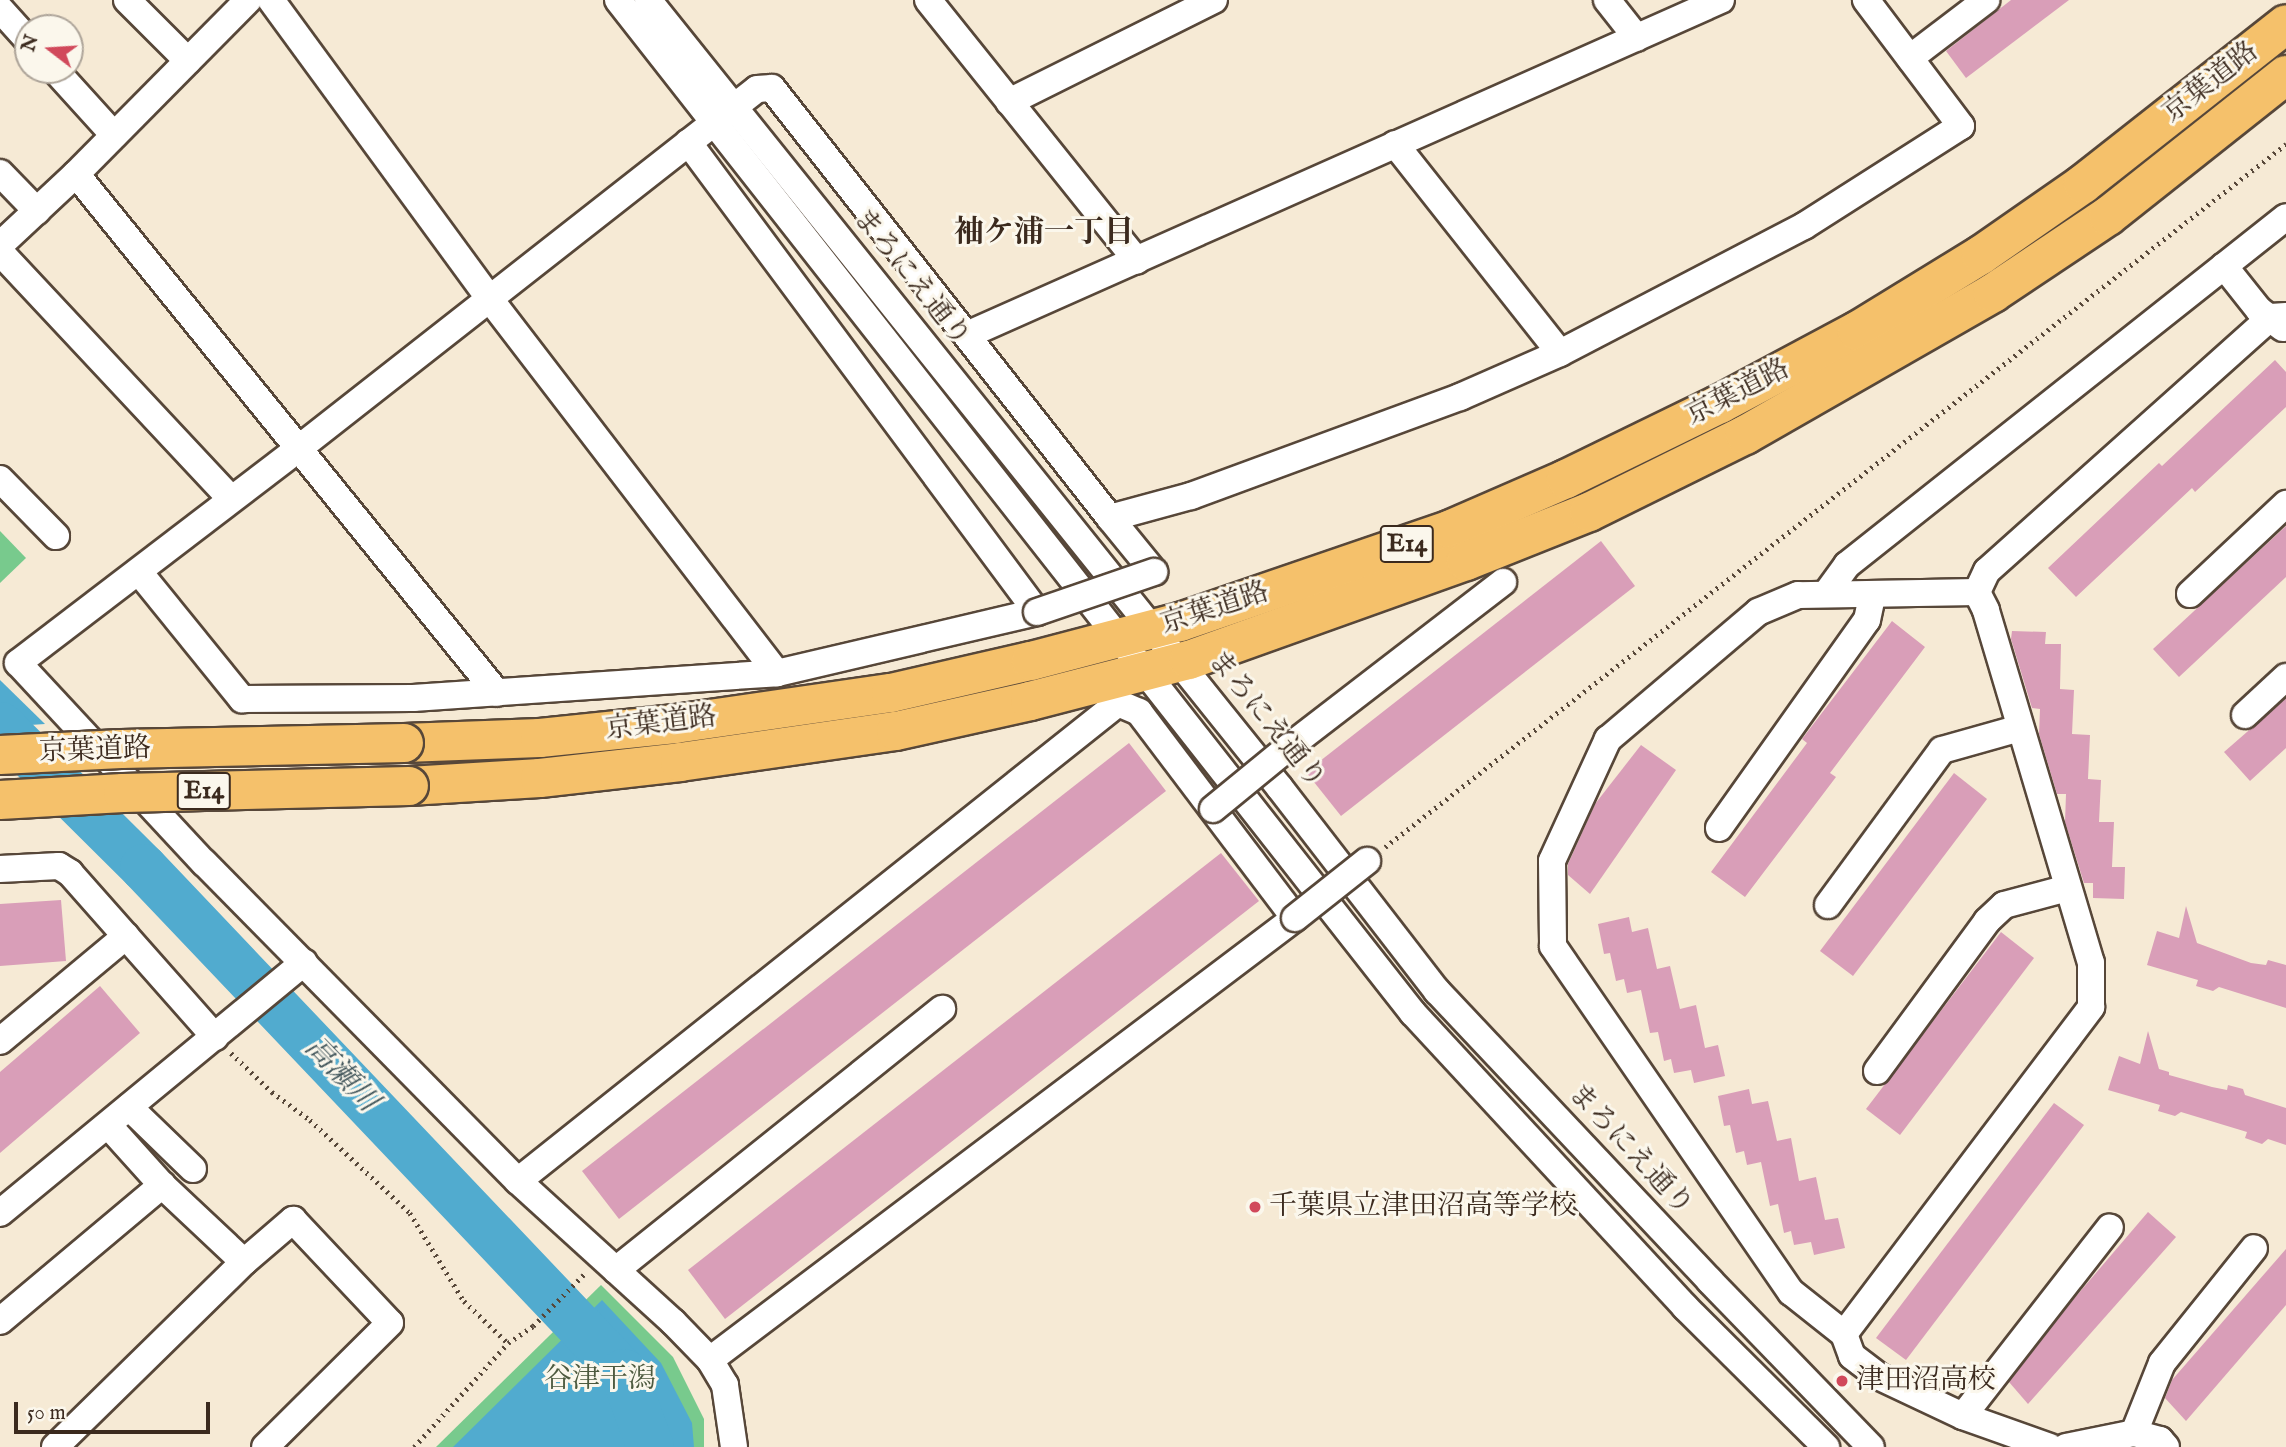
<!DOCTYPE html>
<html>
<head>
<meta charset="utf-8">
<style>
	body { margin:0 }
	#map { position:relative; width:2286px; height:1447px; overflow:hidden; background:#f6ead5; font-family:"IM FELL English","Noto Serif JP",serif }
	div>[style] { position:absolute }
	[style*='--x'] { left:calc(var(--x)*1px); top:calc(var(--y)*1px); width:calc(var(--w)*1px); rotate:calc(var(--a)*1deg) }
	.green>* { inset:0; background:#78ca8d }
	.water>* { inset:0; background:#51abcf }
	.river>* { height:47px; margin:-23.5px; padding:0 23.5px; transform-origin:23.5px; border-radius:23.5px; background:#51abcf }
	.building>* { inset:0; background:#d99eb8 }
	.path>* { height:4.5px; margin-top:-2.25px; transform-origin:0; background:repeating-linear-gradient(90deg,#574739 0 2px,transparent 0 7px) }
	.roads { filter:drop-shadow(2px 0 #574739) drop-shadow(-2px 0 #574739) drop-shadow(0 2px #574739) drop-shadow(0 -2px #574739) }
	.minor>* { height:26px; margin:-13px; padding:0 13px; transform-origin:13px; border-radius:13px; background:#fff }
	.highway>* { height:38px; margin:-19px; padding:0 19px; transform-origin:19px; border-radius:19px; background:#f5c16b }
	.bridges { filter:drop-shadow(2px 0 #574739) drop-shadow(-2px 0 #574739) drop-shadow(0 2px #574739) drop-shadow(0 -2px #574739) }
	.minor-bridge>* { height:26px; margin:-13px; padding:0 13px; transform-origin:13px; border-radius:13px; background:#fff }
	.highway-bridge>* { height:38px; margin:-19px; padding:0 19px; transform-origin:19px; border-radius:19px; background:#f5c16b }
	.dots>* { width:19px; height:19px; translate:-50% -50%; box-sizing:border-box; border:4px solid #fbf7ec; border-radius:50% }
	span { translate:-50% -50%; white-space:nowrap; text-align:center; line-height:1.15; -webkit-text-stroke:6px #fbf7ec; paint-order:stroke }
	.shield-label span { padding:2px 5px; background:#fbf7ec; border:2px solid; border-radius:5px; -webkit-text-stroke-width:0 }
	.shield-label { font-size:26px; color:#3b2a1e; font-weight:700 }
	.street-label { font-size:28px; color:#3b2a1e }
	.poi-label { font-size:28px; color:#3b2a1e }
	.left { translate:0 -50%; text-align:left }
	.park-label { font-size:28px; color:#4d5a3f }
	.neighbourhood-label { font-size:30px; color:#3b2a1e; font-weight:700 }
	.water-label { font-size:30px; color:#43575c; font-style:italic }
	.north { position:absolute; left:14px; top:14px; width:70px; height:70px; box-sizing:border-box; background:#fbf7ec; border:2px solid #aea59a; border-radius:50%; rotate:287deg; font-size:19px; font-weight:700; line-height:28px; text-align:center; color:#3b2a1e }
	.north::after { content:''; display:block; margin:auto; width:24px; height:32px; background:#d1495b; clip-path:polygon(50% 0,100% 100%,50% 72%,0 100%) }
	.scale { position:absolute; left:14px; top:1402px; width:196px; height:32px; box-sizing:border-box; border:4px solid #3b2a1e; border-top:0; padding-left:9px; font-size:21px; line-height:24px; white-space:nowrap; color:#3b2a1e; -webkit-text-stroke:5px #fbf7ec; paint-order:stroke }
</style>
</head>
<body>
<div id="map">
	<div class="green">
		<div style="clip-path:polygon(0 531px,26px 558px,0 583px)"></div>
		<div style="clip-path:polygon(601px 1285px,673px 1357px,704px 1419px,704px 1447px,436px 1447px)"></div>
	</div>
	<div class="water">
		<div style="clip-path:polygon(0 680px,45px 724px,0 727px)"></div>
		<div style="clip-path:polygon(602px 1300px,661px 1363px,692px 1423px,694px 1447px,453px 1447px)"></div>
	</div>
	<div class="river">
		<div style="--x:0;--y:725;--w:202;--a:44.8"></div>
		<div style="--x:143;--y:867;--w:697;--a:46.45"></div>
		<div style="--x:623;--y:1372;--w:80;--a:70.2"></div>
	</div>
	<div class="building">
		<div style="clip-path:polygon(2011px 0,2069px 0,1966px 78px,1946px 51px)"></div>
		<div style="clip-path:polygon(2275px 360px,2286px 372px,2286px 407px,2195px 492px,2192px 488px,2076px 597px,2048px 568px,2159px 463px,2162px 466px)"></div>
		<div style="clip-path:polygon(2286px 526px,2286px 577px,2179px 677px,2153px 649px)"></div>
		<div style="clip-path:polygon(1601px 541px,1635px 586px,1341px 816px,1306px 772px)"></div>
		<div style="clip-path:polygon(1892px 621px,1925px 647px,1830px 773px,1836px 777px,1745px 897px,1711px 872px,1807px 743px,1802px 739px)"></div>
		<div style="clip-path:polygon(2012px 631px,2046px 632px,2045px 644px,2061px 644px,2060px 689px,2074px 690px,2072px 734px,2090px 735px,2088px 779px,2101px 780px,2099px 822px,2114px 822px,2112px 867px,2125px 867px,2124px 899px,2093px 898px,2093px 883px,2084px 883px,2065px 822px,2066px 794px,2057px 794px,2039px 734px,2040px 709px,2032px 708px,2011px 639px)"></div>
		<div style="clip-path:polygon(2286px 698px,2286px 748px,2250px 781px,2224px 752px)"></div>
		<div style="clip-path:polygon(1129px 743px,1166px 791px,619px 1219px,582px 1171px)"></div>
		<div style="clip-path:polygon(1641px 745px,1676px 770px,1590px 894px,1568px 875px,1568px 864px,1595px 804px)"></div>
		<div style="clip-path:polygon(1954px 773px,1987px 799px,1853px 976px,1820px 951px)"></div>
		<div style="clip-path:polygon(1221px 853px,1259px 901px,725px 1319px,688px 1270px)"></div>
		<div style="clip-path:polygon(61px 900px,66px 961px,0 966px,0 904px)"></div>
		<div style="clip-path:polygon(2186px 906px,2197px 943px,2251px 963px,2266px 965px,2268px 960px,2286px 965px,2286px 1008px,2219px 987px,2213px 991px,2196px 986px,2198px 980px,2147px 965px,2157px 931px,2179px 938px)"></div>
		<div style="clip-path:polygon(1629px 917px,1632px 932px,1648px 928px,1657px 969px,1670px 966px,1680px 1009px,1696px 1005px,1705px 1048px,1718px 1045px,1725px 1076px,1694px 1083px,1691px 1070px,1674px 1073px,1671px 1059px,1664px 1061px,1658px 1032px,1650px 1033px,1641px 990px,1627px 993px,1624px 979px,1616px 981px,1610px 953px,1604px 954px,1598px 924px)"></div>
		<div style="clip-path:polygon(2001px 932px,2034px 958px,1900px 1135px,1866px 1109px)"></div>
		<div style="clip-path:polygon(100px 986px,140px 1033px,0 1153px,0 1072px)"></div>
		<div style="clip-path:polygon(2148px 1031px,2159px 1069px,2169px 1072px,2169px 1075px,2212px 1087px,2227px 1090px,2228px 1085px,2243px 1089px,2245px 1095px,2286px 1108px,2286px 1145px,2268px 1139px,2262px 1144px,2245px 1138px,2247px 1132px,2181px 1112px,2175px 1116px,2158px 1111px,2160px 1105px,2108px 1090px,2119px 1056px,2140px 1064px)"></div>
		<div style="clip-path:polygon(1749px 1089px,1752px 1104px,1768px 1101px,1777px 1141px,1791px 1138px,1799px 1181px,1816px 1177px,1825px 1220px,1838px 1218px,1845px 1248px,1814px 1255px,1811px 1242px,1794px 1245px,1791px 1231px,1784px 1233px,1778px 1204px,1770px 1206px,1761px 1162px,1747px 1165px,1744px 1151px,1736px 1153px,1730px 1125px,1724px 1126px,1718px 1096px)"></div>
		<div style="clip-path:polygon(2054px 1103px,2084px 1125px,1906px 1360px,1876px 1338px)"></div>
		<div style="clip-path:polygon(2148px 1212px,2176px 1237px,2028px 1404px,2009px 1382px,2072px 1301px)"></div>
		<div style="clip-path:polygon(2286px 1249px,2286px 1305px,2186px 1421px,2165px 1398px,2172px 1380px)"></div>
	</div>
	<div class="path">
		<div style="--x:1385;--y:847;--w:1143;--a:-37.96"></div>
		<div style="--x:231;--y:1053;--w:57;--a:43.6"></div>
		<div style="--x:272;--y:1092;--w:47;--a:36.4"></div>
		<div style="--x:310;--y:1120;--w:137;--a:42.9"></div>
		<div style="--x:410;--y:1213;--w:103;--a:58.5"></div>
		<div style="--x:464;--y:1301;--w:61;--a:43.7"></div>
		<div style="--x:414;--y:1447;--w:140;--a:-47.9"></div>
		<div style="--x:508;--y:1343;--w:30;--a:-34"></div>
		<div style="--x:533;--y:1326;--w:74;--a:-45.5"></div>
	</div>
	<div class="roads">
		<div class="minor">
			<div style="--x:127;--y:0;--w:86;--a:45"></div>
			<div style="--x:271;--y:0;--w:369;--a:53.8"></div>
			<div style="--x:489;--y:298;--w:473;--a:52.5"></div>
			<div style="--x:618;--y:0;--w:1288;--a:51.88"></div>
			<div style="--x:1413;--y:1013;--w:401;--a:47.2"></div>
			<div style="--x:1685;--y:1307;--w:199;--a:44.8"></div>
			<div style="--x:648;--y:0;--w:1010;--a:51.27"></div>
			<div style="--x:1280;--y:788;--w:257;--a:52.3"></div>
			<div style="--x:1437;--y:991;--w:398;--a:46.7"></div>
			<div style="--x:1710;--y:1281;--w:231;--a:45.9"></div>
			<div style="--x:928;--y:0;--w:334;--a:51.3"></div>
			<div style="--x:1607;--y:0;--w:48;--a:51.7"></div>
			<div style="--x:0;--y:9;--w:42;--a:47.9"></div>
			<div style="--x:1910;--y:58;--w:96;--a:-37.3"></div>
			<div style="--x:55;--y:70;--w:88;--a:47.8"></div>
			<div style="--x:1009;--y:102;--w:229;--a:-26.5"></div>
			<div style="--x:1395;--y:144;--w:266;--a:51.7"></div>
			<div style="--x:0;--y:173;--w:53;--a:45.8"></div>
			<div style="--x:76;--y:174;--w:668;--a:50.95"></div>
			<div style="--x:0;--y:245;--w:104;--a:-43.1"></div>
			<div style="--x:76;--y:174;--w:245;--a:-45.3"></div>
			<div style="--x:0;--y:252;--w:338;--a:46.9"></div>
			<div style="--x:2224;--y:266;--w:56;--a:51.5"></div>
			<div style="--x:2259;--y:310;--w:30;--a:37"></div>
			<div style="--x:967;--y:335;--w:825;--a:-23.96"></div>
			<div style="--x:0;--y:479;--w:80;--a:45.5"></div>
			<div style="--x:1110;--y:518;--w:70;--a:50.8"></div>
			<div style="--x:139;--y:572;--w:164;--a:51"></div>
			<div style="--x:242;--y:699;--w:171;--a:-0.3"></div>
			<div style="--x:413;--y:698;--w:365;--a:-3.9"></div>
			<div style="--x:777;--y:673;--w:267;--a:-13.2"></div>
			<div style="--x:1037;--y:612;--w:585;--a:-126.6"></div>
			<div style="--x:1977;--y:592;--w:179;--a:179"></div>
			<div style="--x:1798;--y:595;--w:43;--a:157"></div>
			<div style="--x:1758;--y:612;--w:197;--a:139.7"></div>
			<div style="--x:1608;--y:739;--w:134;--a:114.7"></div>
			<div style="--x:1552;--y:861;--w:85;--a:89.3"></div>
			<div style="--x:1553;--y:946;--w:420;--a:55.5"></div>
			<div style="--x:1791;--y:1292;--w:68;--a:38.4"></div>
			<div style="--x:1844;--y:1334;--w:23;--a:70"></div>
			<div style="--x:1852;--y:1356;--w:35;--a:37"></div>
			<div style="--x:1880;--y:1377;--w:92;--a:25.2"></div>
			<div style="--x:1963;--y:1416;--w:92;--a:19.6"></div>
			<div style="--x:1826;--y:594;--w:36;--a:-54"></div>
			<div style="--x:1847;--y:565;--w:560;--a:-38.4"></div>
			<div style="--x:2190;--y:594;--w:132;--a:-43.2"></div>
			<div style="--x:2245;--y:715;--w:56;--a:-42.8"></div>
			<div style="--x:1290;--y:746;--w:269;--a:-37.6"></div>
			<div style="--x:1719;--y:828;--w:255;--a:-54.6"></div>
			<div style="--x:1867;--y:620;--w:25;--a:-78"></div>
			<div style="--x:0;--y:869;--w:59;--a:-2.9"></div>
			<div style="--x:59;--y:866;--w:13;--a:32"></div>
			<div style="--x:70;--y:873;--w:219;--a:48.5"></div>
			<div style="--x:1828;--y:905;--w:192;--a:-53.7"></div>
			<div style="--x:1942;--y:750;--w:81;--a:-15.8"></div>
			<div style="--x:0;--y:1041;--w:164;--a:-39.8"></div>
			<div style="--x:1877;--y:1071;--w:186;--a:-53.7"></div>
			<div style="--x:1987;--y:921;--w:23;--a:-43"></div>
			<div style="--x:2004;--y:905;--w:66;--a:-14.9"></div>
			<div style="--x:129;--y:1107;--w:89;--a:44.1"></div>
			<div style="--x:108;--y:1125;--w:81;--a:48"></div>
			<div style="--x:162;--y:1185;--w:112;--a:43.2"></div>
			<div style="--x:518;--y:1181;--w:767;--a:-38.54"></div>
			<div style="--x:1118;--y:703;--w:23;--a:23"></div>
			<div style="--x:1139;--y:712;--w:258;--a:52.9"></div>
			<div style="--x:1295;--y:918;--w:733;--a:142.93"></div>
			<div style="--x:0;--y:1213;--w:394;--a:-39.5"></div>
			<div style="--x:616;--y:1270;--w:418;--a:-38.7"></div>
			<div style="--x:0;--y:1321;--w:212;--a:-40"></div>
			<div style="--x:1844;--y:1334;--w:410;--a:-52.9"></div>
			<div style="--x:2091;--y:1007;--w:44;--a:-90"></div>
			<div style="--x:2091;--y:963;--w:368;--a:-106.6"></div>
			<div style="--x:1986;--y:610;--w:20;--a:-117"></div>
			<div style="--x:1977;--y:592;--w:23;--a:-65"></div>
			<div style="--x:1987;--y:571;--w:381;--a:-41.8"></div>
			<div style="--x:2271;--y:317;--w:15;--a:-4"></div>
			<div style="--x:1963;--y:1416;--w:239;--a:-52.1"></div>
			<div style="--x:2134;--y:1433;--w:75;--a:-68.2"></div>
			<div style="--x:2162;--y:1363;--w:147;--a:-51.3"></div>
			<div style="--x:55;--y:1447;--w:264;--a:-44.4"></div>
			<div style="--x:244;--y:1262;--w:65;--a:-40.6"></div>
			<div style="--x:293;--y:1220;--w:141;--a:46.7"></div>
			<div style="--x:390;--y:1323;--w:176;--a:135.2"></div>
			<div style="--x:734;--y:1447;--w:63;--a:-98.3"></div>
			<div style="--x:725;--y:1385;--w:29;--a:-121"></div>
			<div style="--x:710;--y:1360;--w:53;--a:-134.2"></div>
			<div style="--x:673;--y:1322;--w:210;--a:-137.7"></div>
			<div style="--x:518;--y:1181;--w:447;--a:-134.6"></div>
			<div style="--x:204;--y:863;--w:273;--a:-132.9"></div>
			<div style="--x:18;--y:663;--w:352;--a:-37.4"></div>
			<div style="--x:298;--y:449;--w:583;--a:-38.11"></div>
			<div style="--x:757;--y:89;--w:15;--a:-4"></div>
			<div style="--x:772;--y:88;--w:547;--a:51.83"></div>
			<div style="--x:1110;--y:518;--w:84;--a:-15.2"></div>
			<div style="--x:1191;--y:496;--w:287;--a:-20.2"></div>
			<div style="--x:1460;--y:397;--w:109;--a:-23.7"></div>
			<div style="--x:1560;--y:353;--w:275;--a:-27.5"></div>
			<div style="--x:1804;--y:226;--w:186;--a:-32.5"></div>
			<div style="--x:1961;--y:126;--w:158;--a:-127"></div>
			<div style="--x:2066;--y:1447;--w:69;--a:-11.6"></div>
			<div style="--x:2134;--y:1433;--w:27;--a:15"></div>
			<div style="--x:2160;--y:1440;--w:9;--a:49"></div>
		</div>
		<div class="highway">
			<div style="--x:404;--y:743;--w:136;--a:-2.1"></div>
			<div style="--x:540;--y:738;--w:136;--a:-5.9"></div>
			<div style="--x:675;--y:724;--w:218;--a:-8.2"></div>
			<div style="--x:891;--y:693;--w:144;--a:-12.9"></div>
			<div style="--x:1031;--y:661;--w:154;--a:-14.7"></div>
			<div style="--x:1180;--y:622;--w:287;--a:-18.9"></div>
			<div style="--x:1451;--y:529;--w:125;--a:-23.5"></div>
			<div style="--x:1566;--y:479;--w:171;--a:-26"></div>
			<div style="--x:1720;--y:404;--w:155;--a:-28.1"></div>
			<div style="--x:1857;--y:331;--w:145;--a:-31.5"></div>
			<div style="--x:1981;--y:255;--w:124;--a:-34.8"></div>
			<div style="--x:2083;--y:184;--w:258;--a:-38.2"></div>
			<div style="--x:409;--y:786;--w:131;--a:-3.5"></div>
			<div style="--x:540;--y:778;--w:141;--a:-6.5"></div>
			<div style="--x:680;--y:762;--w:218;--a:-8.2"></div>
			<div style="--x:896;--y:731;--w:137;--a:-12.6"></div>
			<div style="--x:1030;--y:701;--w:164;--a:-14.5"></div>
			<div style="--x:1189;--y:660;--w:294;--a:-19.7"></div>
			<div style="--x:1466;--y:561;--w:132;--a:-21.7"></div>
			<div style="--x:1589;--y:512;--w:174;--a:-26.3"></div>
			<div style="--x:1745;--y:435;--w:286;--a:-29.8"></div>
			<div style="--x:1993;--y:293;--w:138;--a:-33.8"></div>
			<div style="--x:2108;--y:216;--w:227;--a:-38.4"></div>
		</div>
	</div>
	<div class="bridges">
		<div class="minor-bridge">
			<div style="--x:1037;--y:612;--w:124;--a:-18.9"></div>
			<div style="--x:1213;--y:809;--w:99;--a:-39.3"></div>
			<div style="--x:1295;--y:918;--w:92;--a:-38.4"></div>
		</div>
		<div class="highway-bridge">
			<div style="--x:0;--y:755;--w:121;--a:-2.8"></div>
			<div style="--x:121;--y:749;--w:283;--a:-1.2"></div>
			<div style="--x:0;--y:800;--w:123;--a:-3.3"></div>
			<div style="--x:123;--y:793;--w:286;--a:-1.4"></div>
		</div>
	</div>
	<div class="dots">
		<div style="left:1255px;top:1207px;background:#d1495b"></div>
		<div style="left:1842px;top:1381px;background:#d1495b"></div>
	</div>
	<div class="shield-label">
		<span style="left:1407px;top:544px">E14</span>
		<span style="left:204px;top:791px">E14</span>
	</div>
	<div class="street-label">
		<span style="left:2211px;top:83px;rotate:-38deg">京葉道路</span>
		<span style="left:911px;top:278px;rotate:51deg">まろにえ通り</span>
		<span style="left:1738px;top:393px;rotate:-27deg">京葉道路</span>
		<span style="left:1215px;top:609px;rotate:-18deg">京葉道路</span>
		<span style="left:1266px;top:720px;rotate:51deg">まろにえ通り</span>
		<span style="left:661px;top:724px;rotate:-7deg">京葉道路</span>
		<span style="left:95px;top:751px;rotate:-2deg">京葉道路</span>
		<span style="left:1630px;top:1150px;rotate:47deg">まろにえ通り</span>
	</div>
	<div class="poi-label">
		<span class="left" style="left:1269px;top:1207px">千葉県立津田沼高等学校</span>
		<span class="left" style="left:1856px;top:1381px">津田沼高校</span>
	</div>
	<div class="park-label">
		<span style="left:600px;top:1380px">谷津干潟</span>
	</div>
	<div class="neighbourhood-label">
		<span style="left:1044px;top:233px">袖ケ浦一丁目</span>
	</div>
	<div class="water-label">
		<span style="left:341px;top:1075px;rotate:46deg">高瀬川</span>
	</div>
	<div class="north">N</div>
	<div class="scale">50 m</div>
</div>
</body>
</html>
